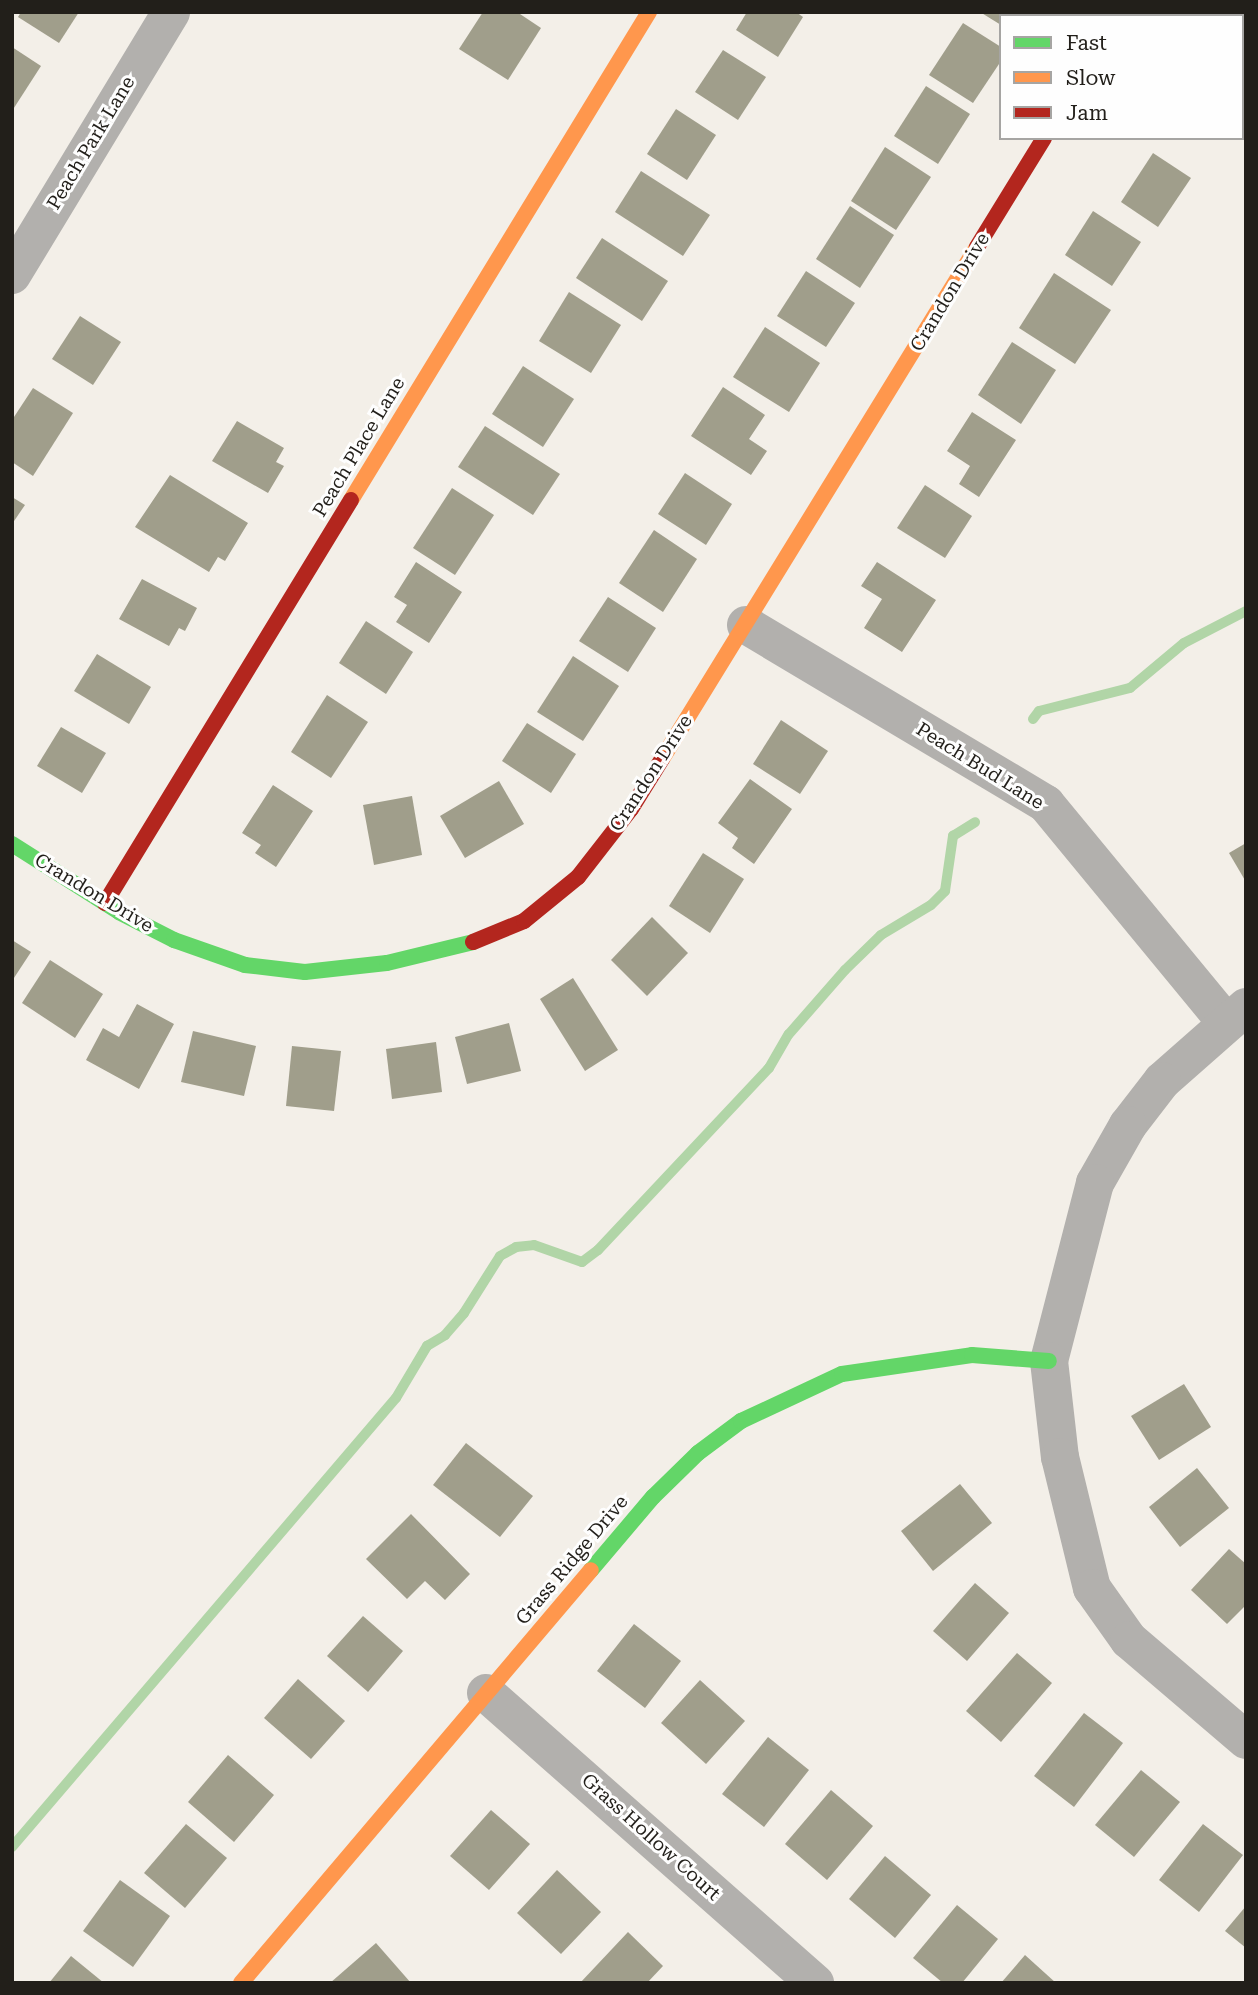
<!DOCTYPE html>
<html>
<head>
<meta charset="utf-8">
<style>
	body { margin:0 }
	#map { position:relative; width:1258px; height:1995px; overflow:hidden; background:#f3efe8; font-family:"Roboto Serif",serif }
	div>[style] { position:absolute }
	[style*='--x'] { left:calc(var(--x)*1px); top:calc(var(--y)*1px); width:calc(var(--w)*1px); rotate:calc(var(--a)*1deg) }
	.stream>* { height:10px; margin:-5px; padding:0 5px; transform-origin:5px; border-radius:5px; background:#b1d5a7 }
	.building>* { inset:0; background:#a09e8b }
	.street>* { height:38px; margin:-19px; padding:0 19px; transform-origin:19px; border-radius:19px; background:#b2b0ad }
	.fast>* { height:16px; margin:-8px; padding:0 8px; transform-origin:8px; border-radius:8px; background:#63d668 }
	.slow>* { height:16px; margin:-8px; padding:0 8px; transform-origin:8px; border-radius:8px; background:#ff974d }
	.jam>* { height:16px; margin:-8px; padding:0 8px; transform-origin:8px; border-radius:8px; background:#b3261e }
	span { translate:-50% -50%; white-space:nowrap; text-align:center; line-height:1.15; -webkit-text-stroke:6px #fefefe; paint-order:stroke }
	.street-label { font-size:19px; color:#221f1a }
	.frame { position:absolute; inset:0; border:14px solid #221f1a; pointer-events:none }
	.legend { position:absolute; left:999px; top:14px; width:245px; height:126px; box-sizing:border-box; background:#fefefe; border:2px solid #a6a5a3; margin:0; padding:9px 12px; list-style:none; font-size:21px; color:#221f1a }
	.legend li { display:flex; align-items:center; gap:14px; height:35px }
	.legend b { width:35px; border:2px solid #a6a5a3 }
</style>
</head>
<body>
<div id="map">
	<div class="stream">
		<div style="--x:1033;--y:719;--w:10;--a:-53"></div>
		<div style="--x:1039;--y:711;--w:94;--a:-14.2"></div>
		<div style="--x:1130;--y:688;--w:70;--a:-39.8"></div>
		<div style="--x:1184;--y:643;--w:70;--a:-27.3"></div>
		<div style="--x:12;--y:1847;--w:591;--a:-49.46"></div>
		<div style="--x:396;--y:1398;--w:61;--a:-59.2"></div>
		<div style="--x:427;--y:1346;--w:21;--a:-31"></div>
		<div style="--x:445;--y:1335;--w:29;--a:-49"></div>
		<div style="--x:464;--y:1313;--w:67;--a:-57.7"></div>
		<div style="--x:500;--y:1256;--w:18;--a:-29"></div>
		<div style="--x:516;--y:1247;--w:18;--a:-6"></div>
		<div style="--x:534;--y:1245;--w:51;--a:19.5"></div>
		<div style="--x:582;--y:1262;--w:20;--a:-37"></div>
		<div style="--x:598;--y:1250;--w:250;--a:-46.8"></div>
		<div style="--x:769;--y:1068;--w:39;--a:-60"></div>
		<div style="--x:789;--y:1034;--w:85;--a:-48.8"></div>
		<div style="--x:845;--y:970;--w:50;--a:-44.2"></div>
		<div style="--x:881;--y:935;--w:58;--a:-31"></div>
		<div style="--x:931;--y:905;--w:20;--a:-45"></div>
		<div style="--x:945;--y:891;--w:56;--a:-81.7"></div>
		<div style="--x:953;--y:836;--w:26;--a:-32"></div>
	</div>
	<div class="building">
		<div style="clip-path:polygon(21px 12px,79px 12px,59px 43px,18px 17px)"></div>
		<div style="clip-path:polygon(483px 12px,517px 12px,541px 28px,508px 80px,459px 49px)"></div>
		<div style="clip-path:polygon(747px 12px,796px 12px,803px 17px,778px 57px,736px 30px)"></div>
		<div style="clip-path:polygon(980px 12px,1031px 12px,1001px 16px,1001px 25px)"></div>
		<div style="clip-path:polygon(1215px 12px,1233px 12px,1238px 16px,1212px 16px)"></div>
		<div style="clip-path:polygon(1242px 18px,1246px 20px,1242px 59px)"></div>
		<div style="clip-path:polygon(963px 23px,1001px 47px,1001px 61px,973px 103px,929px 75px)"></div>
		<div style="clip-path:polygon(12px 47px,41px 66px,12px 111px)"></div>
		<div style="clip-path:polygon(723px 50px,766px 77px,738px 120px,695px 92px)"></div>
		<div style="clip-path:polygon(926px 86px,970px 114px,938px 164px,894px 136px)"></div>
		<div style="clip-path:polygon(676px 109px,716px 135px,687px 180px,647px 154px)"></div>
		<div style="clip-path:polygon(885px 147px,931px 177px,896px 230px,851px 201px)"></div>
		<div style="clip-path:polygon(1153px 153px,1191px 178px,1158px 227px,1121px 202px)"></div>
		<div style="clip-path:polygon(641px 171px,710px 215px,683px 256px,615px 212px)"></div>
		<div style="clip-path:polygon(850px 206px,894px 235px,860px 288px,816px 259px)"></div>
		<div style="clip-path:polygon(1093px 211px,1141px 242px,1112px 286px,1065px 255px)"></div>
		<div style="clip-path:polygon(602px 238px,668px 281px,642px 321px,576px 278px)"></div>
		<div style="clip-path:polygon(806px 271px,855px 303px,826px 347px,777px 316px)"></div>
		<div style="clip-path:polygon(1054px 273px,1111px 310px,1075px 364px,1019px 328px)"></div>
		<div style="clip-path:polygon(569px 292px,621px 325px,591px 373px,539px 341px)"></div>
		<div style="clip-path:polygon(80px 316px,121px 342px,93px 385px,52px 359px)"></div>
		<div style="clip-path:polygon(765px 327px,820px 363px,789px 412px,733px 377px)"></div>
		<div style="clip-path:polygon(1012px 342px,1056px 370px,1021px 424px,978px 395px)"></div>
		<div style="clip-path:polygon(523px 366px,574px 399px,543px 447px,492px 414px)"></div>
		<div style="clip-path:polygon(723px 387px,765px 415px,749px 439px,767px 451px,751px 475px,691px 436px)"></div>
		<div style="clip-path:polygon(33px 388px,73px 413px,33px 476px,12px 462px,12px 420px)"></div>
		<div style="clip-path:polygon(972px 412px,1016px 440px,979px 497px,959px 484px,970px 466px,947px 451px)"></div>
		<div style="clip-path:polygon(237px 421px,284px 448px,276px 462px,284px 466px,268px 493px,212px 461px)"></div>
		<div style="clip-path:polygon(485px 426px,560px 474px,533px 515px,458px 467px)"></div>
		<div style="clip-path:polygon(685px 473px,732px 504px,706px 545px,658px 514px)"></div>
		<div style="clip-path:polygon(170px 475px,248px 523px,225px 561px,218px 557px,209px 572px,135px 527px)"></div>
		<div style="clip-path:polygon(925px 485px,972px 516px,945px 558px,897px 528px)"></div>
		<div style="clip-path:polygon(452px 488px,494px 515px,455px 575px,413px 548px)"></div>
		<div style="clip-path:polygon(12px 497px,25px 505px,12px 524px)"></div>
		<div style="clip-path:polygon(654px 530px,697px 559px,663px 612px,619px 583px)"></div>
		<div style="clip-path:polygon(416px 562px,462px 592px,429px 643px,396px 622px,407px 605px,394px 597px)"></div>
		<div style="clip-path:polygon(877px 562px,936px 600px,902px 652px,864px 628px,882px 599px,861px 586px)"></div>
		<div style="clip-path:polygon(142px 579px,197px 608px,185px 631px,179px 628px,169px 646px,119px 619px)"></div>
		<div style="clip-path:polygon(608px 597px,656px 628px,628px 672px,579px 641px)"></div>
		<div style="clip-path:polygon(366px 621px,413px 652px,386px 694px,339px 663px)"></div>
		<div style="clip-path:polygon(97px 654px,151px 687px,129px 724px,74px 691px)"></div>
		<div style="clip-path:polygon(573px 656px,619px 686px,583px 741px,537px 712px)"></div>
		<div style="clip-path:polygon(327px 695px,368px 722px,331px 778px,291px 752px)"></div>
		<div style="clip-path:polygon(781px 720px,828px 751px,800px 794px,753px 764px)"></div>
		<div style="clip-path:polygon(527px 723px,576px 754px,551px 793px,502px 761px)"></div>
		<div style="clip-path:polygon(61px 727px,106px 753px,82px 793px,37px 766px)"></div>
		<div style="clip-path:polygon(750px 779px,792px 809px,754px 864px,732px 848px,738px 838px,718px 823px)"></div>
		<div style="clip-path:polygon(499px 781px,524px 824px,465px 858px,440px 816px)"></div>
		<div style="clip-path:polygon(273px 785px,313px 811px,276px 867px,255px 853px,261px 845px,242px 833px)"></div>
		<div style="clip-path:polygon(412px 796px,422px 855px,374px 865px,363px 805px)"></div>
		<div style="clip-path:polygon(1246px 843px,1246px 882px,1229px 853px)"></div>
		<div style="clip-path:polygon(703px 853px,744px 879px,710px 933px,669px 906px)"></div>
		<div style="clip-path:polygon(652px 917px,688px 953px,647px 996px,611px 960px)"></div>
		<div style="clip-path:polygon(12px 940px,31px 952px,12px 981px)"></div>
		<div style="clip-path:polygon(50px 960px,103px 994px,75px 1038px,22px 1003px)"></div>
		<div style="clip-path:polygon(573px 978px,618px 1050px,585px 1071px,540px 999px)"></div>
		<div style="clip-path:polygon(137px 1004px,174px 1024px,139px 1089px,86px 1060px,103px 1028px,119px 1037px)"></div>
		<div style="clip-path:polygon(509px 1023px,521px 1071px,467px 1084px,455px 1037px)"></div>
		<div style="clip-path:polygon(193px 1031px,256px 1046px,244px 1096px,181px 1082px)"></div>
		<div style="clip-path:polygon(436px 1042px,442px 1092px,392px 1099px,386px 1049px)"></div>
		<div style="clip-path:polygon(292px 1046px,341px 1051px,334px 1111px,286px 1106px)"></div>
		<div style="clip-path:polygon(1184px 1384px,1211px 1427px,1159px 1460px,1131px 1416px)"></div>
		<div style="clip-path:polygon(466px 1443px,533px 1496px,500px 1537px,433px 1485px)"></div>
		<div style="clip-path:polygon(1197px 1468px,1229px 1508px,1180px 1547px,1149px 1507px)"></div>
		<div style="clip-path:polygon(960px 1484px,992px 1523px,933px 1571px,901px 1531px)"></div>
		<div style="clip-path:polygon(411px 1514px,470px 1574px,445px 1600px,425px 1581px,407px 1599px,366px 1559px)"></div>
		<div style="clip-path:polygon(1229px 1549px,1246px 1564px,1246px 1605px,1227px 1624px,1191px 1590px)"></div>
		<div style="clip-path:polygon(975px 1583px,1009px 1613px,967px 1661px,933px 1631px)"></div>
		<div style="clip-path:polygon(363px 1616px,403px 1651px,368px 1692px,327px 1656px)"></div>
		<div style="clip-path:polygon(634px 1624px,681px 1661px,645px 1708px,597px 1671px)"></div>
		<div style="clip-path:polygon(1017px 1653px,1052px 1683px,1001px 1742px,966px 1711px)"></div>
		<div style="clip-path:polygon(298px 1679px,345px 1721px,311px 1759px,264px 1718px)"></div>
		<div style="clip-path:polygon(700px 1680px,745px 1721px,706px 1764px,661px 1723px)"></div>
		<div style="clip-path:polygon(1084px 1713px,1123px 1743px,1074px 1807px,1034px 1776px)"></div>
		<div style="clip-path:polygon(768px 1737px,809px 1770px,764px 1827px,722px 1794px)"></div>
		<div style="clip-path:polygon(228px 1755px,274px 1795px,234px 1842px,188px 1802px)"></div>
		<div style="clip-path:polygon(1141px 1770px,1180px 1802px,1134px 1857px,1095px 1825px)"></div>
		<div style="clip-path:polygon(831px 1790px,873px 1826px,827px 1880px,785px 1844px)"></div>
		<div style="clip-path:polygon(491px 1810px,530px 1844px,489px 1890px,450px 1856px)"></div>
		<div style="clip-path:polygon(186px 1824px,227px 1858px,185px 1908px,144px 1873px)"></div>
		<div style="clip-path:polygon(1203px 1824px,1243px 1855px,1199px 1912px,1159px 1880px)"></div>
		<div style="clip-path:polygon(885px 1856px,931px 1895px,895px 1938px,849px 1899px)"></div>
		<div style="clip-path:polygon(557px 1870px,601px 1912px,561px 1954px,517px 1913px)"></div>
		<div style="clip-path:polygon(120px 1880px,170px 1916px,133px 1967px,83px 1931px)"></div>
		<div style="clip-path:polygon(957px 1905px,998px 1939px,962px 1983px,943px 1983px,913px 1958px)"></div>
		<div style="clip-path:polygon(1246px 1906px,1246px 1948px,1225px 1931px)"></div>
		<div style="clip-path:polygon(628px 1932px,663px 1966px,647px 1983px,580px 1983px)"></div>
		<div style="clip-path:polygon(376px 1943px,411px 1983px,330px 1983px)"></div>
		<div style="clip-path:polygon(1025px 1955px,1056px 1983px,1001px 1983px)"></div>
		<div style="clip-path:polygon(71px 1956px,104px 1983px,49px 1983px)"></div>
	</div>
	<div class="street">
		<div style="--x:1119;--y:16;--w:4;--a:-63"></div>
		<div style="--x:12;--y:275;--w:307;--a:-58.8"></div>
		<div style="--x:746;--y:625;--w:349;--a:30.8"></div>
		<div style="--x:1046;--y:804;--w:281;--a:50.5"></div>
		<div style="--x:1246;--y:1007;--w:112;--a:138.6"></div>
		<div style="--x:1162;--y:1081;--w:56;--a:127.7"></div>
		<div style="--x:1128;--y:1125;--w:67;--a:119.6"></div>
		<div style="--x:1095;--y:1183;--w:184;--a:104.5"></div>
		<div style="--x:1049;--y:1361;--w:97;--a:83.5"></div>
		<div style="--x:1060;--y:1457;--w:135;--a:76.3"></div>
		<div style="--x:1092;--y:1588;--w:64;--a:54.6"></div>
		<div style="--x:1129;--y:1640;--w:154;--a:40.5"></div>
		<div style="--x:486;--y:1693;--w:439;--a:41.4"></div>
	</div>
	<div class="fast">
		<div style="--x:12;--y:844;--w:127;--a:32.4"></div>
		<div style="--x:119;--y:912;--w:62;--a:27"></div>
		<div style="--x:174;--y:940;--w:75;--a:19.4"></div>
		<div style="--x:245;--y:965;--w:60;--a:6.7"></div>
		<div style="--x:305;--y:972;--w:82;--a:-6.3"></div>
		<div style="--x:387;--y:963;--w:89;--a:-13.7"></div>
		<div style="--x:591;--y:1570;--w:96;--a:-49.7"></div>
		<div style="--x:653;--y:1497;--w:63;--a:-44.4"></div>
		<div style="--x:698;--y:1453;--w:54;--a:-36.7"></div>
		<div style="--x:741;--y:1421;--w:111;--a:-25"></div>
		<div style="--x:842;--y:1374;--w:131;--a:-8.3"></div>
		<div style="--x:972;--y:1355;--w:77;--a:4.5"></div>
	</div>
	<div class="slow">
		<div style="--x:351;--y:500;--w:572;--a:-58.59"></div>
		<div style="--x:662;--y:759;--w:601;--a:-58.4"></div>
		<div style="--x:241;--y:1983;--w:541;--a:-49.72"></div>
	</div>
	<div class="jam">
		<div style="--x:977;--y:247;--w:128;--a:-58.4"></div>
		<div style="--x:105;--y:903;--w:472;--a:-58.6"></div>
		<div style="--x:473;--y:942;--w:55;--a:-22.4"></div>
		<div style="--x:524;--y:921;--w:70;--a:-39.2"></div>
		<div style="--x:578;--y:877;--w:86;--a:-52.1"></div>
		<div style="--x:631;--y:809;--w:59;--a:-58.2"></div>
	</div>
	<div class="street-label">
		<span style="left:91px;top:143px;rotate:-59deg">Peach Park Lane</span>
		<span style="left:950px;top:292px;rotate:-59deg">Crandon Drive</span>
		<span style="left:359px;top:447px;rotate:-59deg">Peach Place Lane</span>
		<span style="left:980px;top:766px;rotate:32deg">Peach Bud Lane</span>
		<span style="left:651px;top:773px;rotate:-57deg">Crandon Drive</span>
		<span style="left:94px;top:893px;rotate:31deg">Crandon Drive</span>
		<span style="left:572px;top:1560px;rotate:-50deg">Grass Ridge Drive</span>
		<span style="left:651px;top:1837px;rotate:42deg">Grass Hollow Court</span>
	</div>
	<div class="frame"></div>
	<ul class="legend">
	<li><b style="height:9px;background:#63d668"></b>Fast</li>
	<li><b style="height:9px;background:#ff974d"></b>Slow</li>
	<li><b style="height:9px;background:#b3261e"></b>Jam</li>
	</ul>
</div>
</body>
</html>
